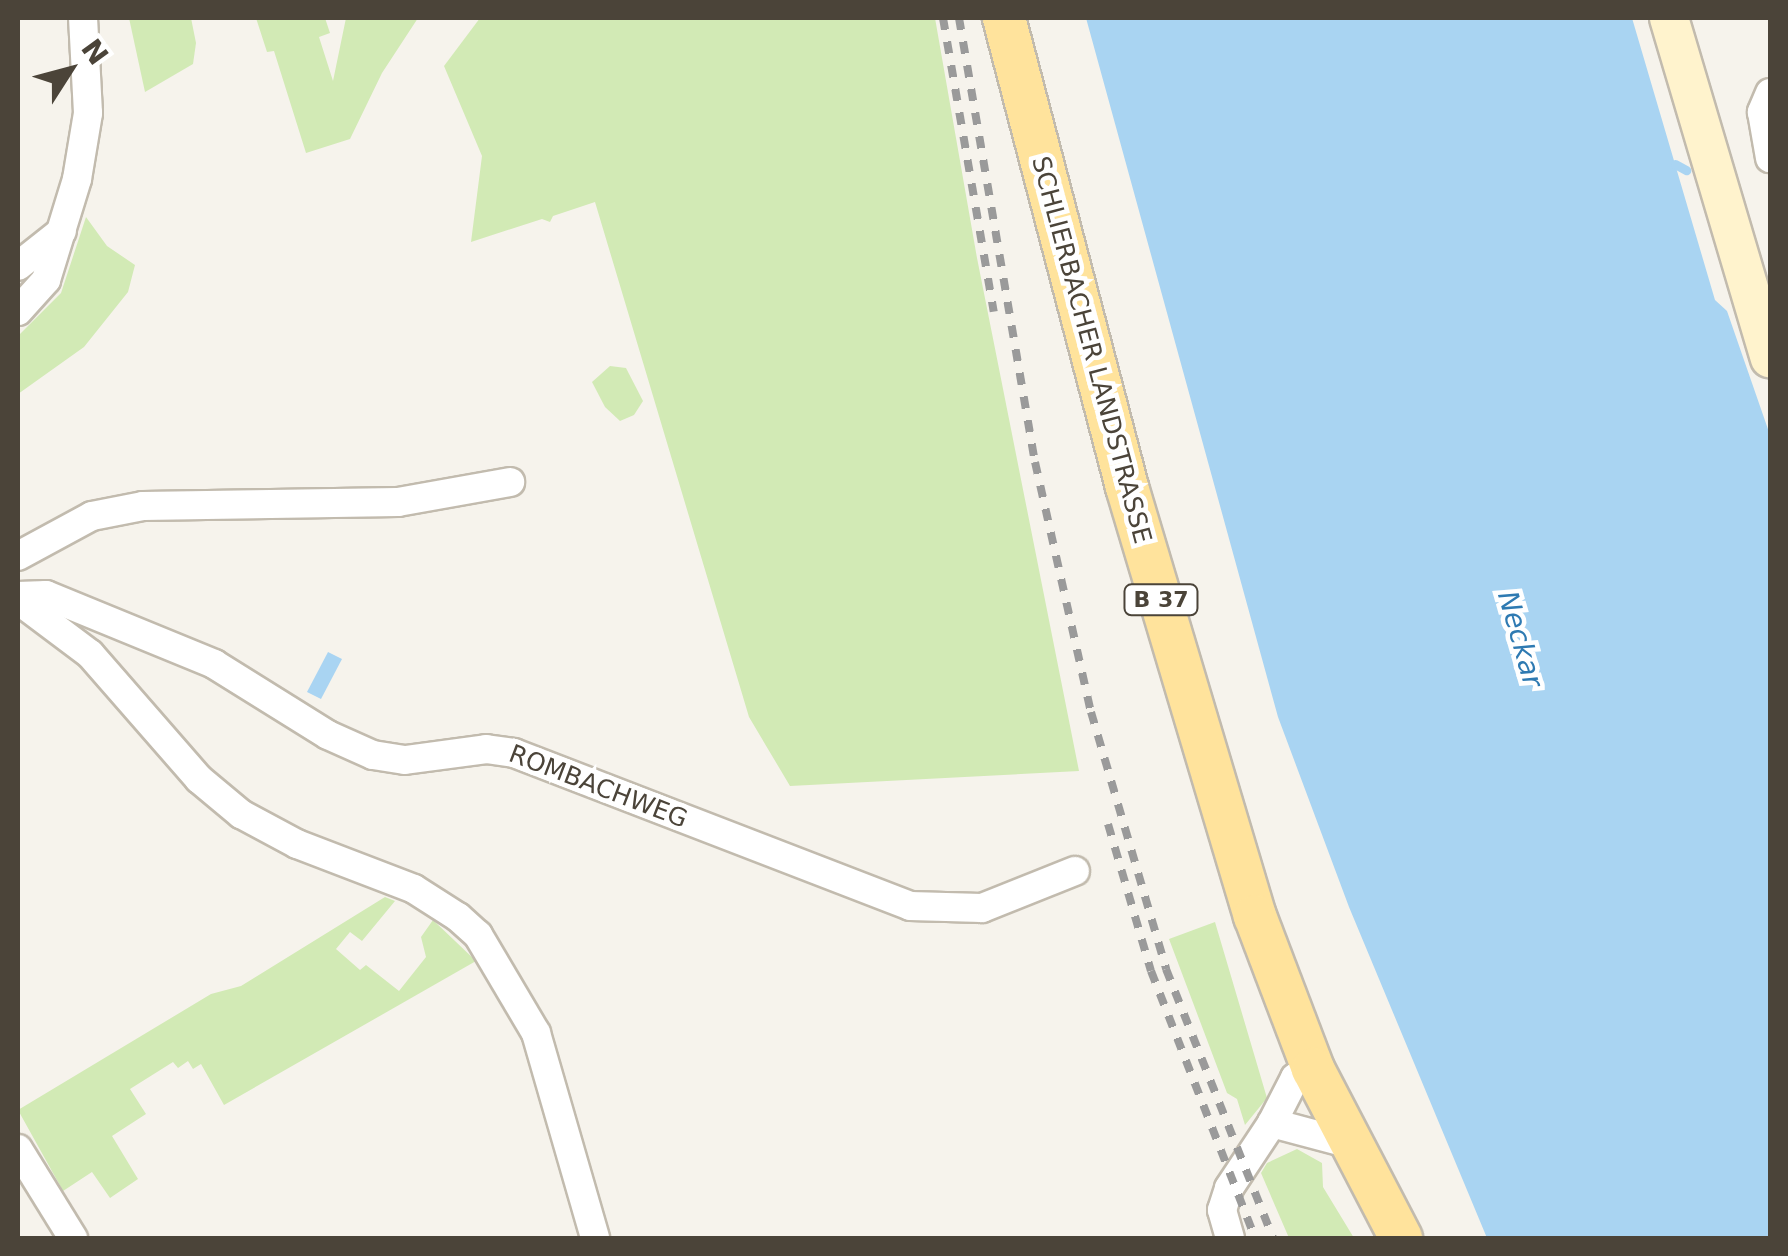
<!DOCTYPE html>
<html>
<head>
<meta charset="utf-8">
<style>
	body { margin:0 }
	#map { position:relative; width:1788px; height:1256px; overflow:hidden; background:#f6f3ec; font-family:"DejaVu Sans",sans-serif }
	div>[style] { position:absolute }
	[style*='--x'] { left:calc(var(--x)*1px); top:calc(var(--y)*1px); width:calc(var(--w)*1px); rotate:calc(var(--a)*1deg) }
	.green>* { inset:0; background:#d2eab5 }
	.water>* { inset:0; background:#a9d4f2 }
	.stream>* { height:9px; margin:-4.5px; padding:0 4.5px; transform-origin:4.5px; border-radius:4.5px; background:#a9d4f2 }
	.roads { filter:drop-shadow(2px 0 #c2bbae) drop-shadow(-2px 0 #c2bbae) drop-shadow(0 2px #c2bbae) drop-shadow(0 -2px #c2bbae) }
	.street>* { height:28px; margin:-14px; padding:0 14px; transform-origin:14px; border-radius:14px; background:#fff }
	.secondary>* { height:38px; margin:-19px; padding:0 19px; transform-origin:19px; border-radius:19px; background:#fff3cd }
	.primary>* { height:42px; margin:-21px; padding:0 21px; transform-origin:21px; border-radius:21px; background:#ffe39c }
	.rail>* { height:8px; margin-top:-4px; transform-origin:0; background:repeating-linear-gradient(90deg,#9a9a9a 0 12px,transparent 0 24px) }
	span { translate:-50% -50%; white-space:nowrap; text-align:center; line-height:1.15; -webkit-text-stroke:9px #fff; paint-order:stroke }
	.shield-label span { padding:2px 8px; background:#fff; border:2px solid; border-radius:8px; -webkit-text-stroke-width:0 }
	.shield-label { font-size:22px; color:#4b4439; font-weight:700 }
	.street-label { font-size:25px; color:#4b4439 }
	.water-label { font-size:28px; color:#2e7ab2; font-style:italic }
	.frame { position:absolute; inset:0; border:20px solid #4b4439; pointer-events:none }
	.north { position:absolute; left:20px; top:20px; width:100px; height:100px; -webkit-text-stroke:8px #fff; paint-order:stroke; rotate:54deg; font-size:28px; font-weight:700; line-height:40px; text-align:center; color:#4b4439 }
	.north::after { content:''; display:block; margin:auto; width:35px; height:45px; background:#4b4439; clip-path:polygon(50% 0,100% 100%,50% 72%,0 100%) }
</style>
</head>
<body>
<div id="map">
	<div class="green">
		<div style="clip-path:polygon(129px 18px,191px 18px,196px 43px,193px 64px,145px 92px)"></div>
		<div style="clip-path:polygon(256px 18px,325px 18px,330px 33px,319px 37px,333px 81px,346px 18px,418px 18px,382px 73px,350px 139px,306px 153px,274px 51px,267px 52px)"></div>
		<div style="clip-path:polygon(480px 18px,935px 18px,977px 258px,1079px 771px,790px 786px,749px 717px,595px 202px,553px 216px,550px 222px,542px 219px,471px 242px,482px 156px,444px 66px)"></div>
		<div style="clip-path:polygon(86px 217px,107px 246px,135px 265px,128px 292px,84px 347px,18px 394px,18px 336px,61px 293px)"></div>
		<div style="clip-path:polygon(610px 366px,626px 368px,643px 401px,634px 415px,620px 421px,605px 407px,592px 382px)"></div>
		<div style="clip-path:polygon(385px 897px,395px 901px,362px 941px,350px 932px,336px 949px,360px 970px,366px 965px,399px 991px,426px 957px,421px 937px,433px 920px,476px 961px,224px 1105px,201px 1064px,193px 1069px,188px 1061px,178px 1068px,173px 1062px,130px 1089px,146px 1114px,112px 1136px,138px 1179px,110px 1198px,92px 1172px,63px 1191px,18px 1110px,211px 994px,241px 986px)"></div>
		<div style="clip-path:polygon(1215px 922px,1267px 1098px,1245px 1125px,1237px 1099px,1227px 1093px,1169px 939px)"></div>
		<div style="clip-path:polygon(1297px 1149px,1322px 1163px,1323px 1187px,1354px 1238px,1289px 1238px,1261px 1173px,1267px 1163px)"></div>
	</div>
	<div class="water">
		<div style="clip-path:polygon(1086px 18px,1632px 18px,1715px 300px,1727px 311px,1770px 435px,1770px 1238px,1487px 1238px,1349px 907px,1278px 717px)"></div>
		<div style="clip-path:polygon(328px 652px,342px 659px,321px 699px,307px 692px)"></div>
	</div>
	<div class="stream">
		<div style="--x:1675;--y:164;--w:13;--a:29"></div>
	</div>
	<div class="roads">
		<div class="street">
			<div style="--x:1770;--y:93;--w:21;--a:113"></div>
			<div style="--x:1762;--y:112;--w:47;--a:80.1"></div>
			<div style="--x:18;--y:266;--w:56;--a:-38.5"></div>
			<div style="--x:18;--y:311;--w:42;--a:-47.9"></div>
			<div style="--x:46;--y:280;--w:106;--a:-72.9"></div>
			<div style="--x:77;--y:179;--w:67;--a:-80.5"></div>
			<div style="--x:88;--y:113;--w:95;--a:-93"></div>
			<div style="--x:18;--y:556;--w:84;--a:-28.4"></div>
			<div style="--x:92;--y:516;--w:52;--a:-11.1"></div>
			<div style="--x:143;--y:506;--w:255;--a:-0.9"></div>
			<div style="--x:398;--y:502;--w:114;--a:-10.1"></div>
			<div style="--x:18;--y:596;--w:28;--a:-2"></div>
			<div style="--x:46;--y:595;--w:182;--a:22.3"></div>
			<div style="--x:214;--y:664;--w:134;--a:31.9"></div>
			<div style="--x:328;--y:735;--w:49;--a:24"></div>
			<div style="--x:373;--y:755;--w:32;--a:9"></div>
			<div style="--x:405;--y:760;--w:82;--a:-7.7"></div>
			<div style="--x:486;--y:749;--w:28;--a:8"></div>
			<div style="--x:514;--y:753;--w:425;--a:21.1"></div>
			<div style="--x:910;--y:906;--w:72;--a:1.6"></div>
			<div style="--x:982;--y:908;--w:100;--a:-21.7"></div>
			<div style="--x:18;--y:600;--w:90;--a:36.9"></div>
			<div style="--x:90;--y:654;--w:166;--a:48.9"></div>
			<div style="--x:199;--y:779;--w:55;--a:39.8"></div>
			<div style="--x:241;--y:814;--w:64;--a:28.2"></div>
			<div style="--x:297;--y:844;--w:125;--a:21"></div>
			<div style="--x:414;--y:889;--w:52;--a:32.5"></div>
			<div style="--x:458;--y:917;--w:27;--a:42"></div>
			<div style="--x:478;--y:935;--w:114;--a:59.4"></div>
			<div style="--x:536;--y:1033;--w:213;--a:73.9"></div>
			<div style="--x:1272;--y:1123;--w:82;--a:14.9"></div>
			<div style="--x:18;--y:1149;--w:105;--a:58.3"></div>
			<div style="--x:1230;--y:1238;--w:29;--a:-106"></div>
			<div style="--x:1222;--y:1210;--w:23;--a:-72"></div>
			<div style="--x:1229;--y:1188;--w:78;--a:-56.5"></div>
			<div style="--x:1272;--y:1123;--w:51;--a:-62.9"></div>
			<div style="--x:1295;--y:1078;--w:20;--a:-27"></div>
		</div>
		<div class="secondary">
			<div style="--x:1669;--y:18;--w:355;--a:73.5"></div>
		</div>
		<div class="primary">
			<div style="--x:1004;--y:18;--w:485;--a:75.3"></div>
			<div style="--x:1127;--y:487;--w:448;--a:73.4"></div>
			<div style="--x:1255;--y:916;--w:164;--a:69.2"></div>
			<div style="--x:1313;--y:1069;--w:191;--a:62.5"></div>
		</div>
	</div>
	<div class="rail">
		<div style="--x:943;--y:18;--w:298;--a:80.2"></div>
		<div style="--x:959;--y:18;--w:450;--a:80.3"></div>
		<div style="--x:1035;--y:462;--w:256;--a:77.4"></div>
		<div style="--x:1091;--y:712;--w:268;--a:73.7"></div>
		<div style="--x:1166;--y:969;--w:289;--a:68.3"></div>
		<div style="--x:1108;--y:824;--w:153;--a:73.7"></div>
		<div style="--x:1151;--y:971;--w:287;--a:68.7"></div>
	</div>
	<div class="shield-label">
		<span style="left:1161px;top:600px">B 37</span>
	</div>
	<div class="street-label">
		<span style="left:1091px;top:350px;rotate:75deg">SCHLIERBACHER LANDSTRASSE</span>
		<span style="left:598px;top:787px;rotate:21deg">ROMBACHWEG</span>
	</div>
	<div class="water-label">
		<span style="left:1520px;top:639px;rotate:74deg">Neckar</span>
	</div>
	<div class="frame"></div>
	<div class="north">N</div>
</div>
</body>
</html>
